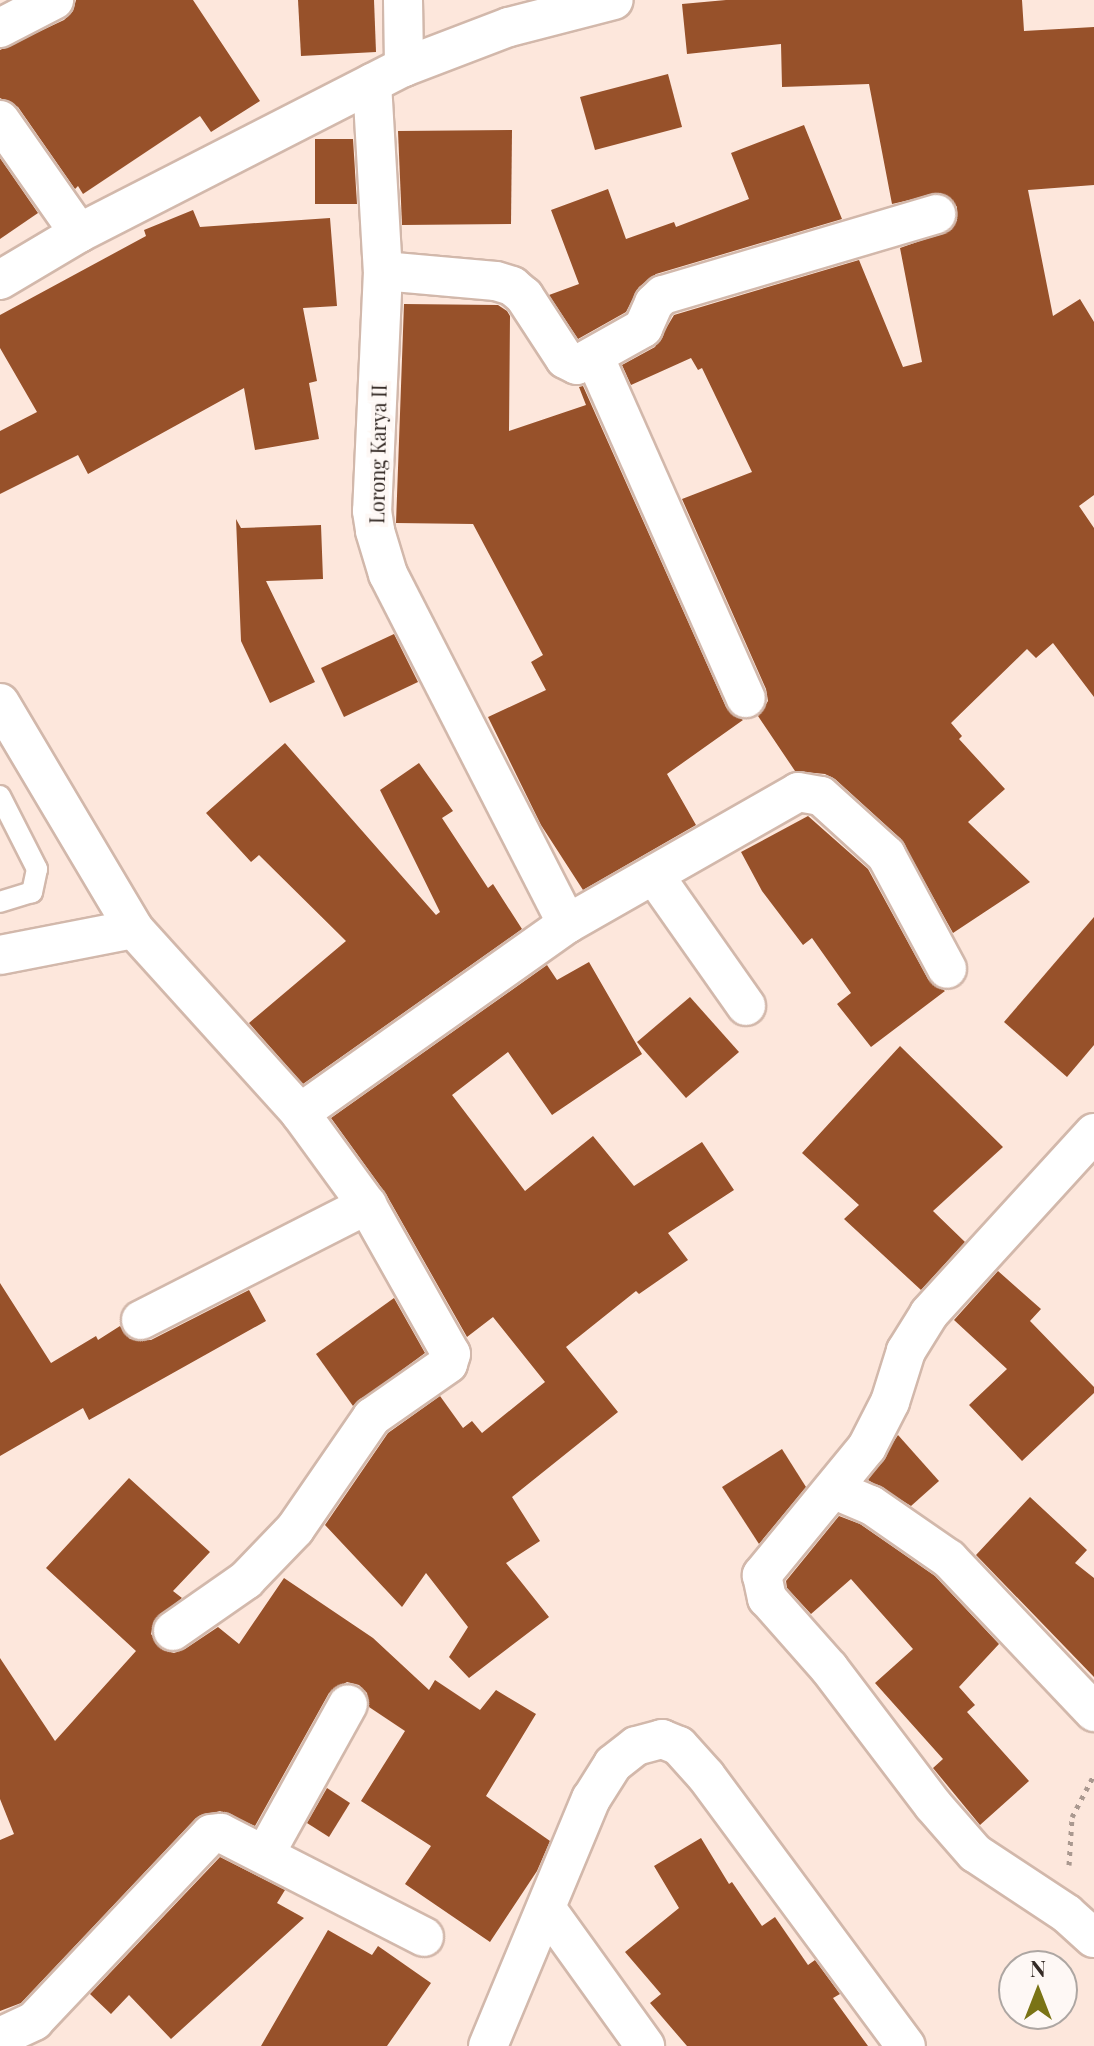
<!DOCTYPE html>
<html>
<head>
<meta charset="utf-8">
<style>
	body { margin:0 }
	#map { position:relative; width:1094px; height:2046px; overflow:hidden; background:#fde7dc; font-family:"Playfair Display",serif }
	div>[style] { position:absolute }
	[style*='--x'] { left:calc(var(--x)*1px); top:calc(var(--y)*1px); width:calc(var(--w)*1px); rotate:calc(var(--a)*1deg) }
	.building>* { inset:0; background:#97512a }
	.path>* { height:5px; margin-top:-2.5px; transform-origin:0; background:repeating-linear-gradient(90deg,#aa9990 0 4px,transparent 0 10px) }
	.roads { filter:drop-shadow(2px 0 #d2b8ab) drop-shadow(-2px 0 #d2b8ab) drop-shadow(0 2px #d2b8ab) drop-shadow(0 -2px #d2b8ab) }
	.lane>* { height:20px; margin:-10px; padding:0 10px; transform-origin:10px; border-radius:10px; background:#fff }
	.street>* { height:38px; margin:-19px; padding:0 19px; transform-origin:19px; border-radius:19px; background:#fff }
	span { translate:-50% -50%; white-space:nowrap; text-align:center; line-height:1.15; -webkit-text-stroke:8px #fef8f5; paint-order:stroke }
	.street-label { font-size:20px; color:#342a25 }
	.north { position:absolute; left:998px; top:1950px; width:80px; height:80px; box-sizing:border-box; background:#fef8f5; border:2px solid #ada6a2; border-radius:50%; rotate:0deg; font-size:22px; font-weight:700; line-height:32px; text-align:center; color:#342a25 }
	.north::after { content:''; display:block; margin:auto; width:28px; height:36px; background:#7a7315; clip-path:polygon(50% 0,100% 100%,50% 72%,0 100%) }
</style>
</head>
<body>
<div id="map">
	<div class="building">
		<div style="clip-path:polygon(76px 0,193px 0,260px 101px,211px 132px,200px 116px,83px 194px,78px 186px,75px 189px,18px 107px,0 98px,0 50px,64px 20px,73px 11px)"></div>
		<div style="clip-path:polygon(298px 0,374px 0,376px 52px,301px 56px)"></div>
		<div style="clip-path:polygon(726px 0,1022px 0,1024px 31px,1094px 27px,1094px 185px,1028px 190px,1053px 316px,1080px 299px,1094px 322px,1094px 495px,1079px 506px,1094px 528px,1094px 697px,1053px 643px,1036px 658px,1027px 649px,951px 723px,962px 736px,959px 739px,1005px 789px,968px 822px,1030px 882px,953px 933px,901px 839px,835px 779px,825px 774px,795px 771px,758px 716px,768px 701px,766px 689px,682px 499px,752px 472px,702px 368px,698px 370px,691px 358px,631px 385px,622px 365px,655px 347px,674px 315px,859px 260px,903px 367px,922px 362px,900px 248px,951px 230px,957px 220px,957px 207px,950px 198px,940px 193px,892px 204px,869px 84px,782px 87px,781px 44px,687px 54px,682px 4px)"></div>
		<div style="clip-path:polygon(668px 74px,682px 127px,595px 150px,580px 97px)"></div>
		<div style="clip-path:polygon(804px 125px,842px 219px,656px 274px,639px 287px,626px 312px,578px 339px,549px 295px,579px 284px,551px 210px,608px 189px,626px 239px,674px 222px,676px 227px,749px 199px,731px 153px)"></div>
		<div style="clip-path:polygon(512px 130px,511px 224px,402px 225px,398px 131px)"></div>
		<div style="clip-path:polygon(315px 139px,353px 139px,357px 204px,315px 204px)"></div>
		<div style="clip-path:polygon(0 158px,38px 213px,0 239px)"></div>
		<div style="clip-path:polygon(193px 210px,200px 227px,330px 218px,337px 306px,303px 308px,317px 381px,309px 383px,319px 439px,255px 450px,244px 388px,88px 474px,78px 455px,0 494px,0 431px,37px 412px,0 348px,0 315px,146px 236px,144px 230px)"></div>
		<div style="clip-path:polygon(404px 304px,498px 305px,507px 311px,510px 316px,509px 431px,586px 405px,579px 387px,583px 386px,726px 707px,743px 720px,667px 774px,696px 825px,583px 890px,541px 825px,488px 717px,546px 690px,531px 662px,543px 655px,473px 524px,396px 523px)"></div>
		<div style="clip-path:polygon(236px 519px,241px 528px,321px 525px,323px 579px,266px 581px,315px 682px,270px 703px,241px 641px)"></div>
		<div style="clip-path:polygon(394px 634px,418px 682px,344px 717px,321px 668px)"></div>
		<div style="clip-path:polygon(285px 743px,436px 915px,440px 912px,380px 790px,419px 763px,453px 811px,442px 818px,488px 888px,493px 884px,522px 929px,303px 1084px,249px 1023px,346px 941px,259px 855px,251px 862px,206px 813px)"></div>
		<div style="clip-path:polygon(808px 816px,868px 869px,928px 979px,945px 991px,871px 1047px,837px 1004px,851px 993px,812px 938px,803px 945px,762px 891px,741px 852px)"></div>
		<div style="clip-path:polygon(1094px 917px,1094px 1045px,1067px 1077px,1004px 1022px)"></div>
		<div style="clip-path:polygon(589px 962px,642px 1054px,552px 1115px,508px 1052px,452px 1095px,525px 1191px,593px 1136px,634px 1186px,702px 1142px,734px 1190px,668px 1233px,688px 1260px,639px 1294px,636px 1291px,566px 1347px,618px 1412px,512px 1497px,540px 1541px,506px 1563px,549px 1617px,469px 1678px,449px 1657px,468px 1627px,426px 1573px,402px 1607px,325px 1525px,388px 1433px,440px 1396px,463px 1428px,472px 1421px,482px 1433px,545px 1382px,493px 1317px,467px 1337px,386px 1194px,331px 1118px,547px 965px,557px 980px)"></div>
		<div style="clip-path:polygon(690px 997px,739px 1052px,686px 1098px,637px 1042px)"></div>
		<div style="clip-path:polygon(900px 1046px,1003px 1147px,933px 1211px,965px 1242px,921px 1290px,844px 1219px,859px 1205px,802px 1153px)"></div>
		<div style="clip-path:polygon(998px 1271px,1041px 1309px,1030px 1321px,1094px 1387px,1094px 1393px,1022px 1461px,969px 1405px,1007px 1369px,954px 1320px)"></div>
		<div style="clip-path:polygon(0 1283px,51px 1363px,96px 1336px,98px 1340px,120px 1326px,130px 1339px,151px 1340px,249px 1290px,266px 1321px,89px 1420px,83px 1408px,0 1456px)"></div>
		<div style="clip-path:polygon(394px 1298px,425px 1353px,353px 1406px,316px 1354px)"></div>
		<div style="clip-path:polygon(898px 1435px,939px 1481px,911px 1506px,868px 1480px)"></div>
		<div style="clip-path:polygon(782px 1449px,806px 1487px,759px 1544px,722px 1487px)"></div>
		<div style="clip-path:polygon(129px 1478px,210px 1552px,173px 1591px,182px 1598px,154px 1621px,151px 1634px,163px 1650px,174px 1653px,185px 1649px,218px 1627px,239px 1644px,284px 1578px,373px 1638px,429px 1690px,435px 1680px,480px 1710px,496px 1690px,536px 1714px,486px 1796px,550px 1841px,537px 1871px,490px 1942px,405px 1884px,431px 1846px,361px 1801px,405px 1731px,369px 1707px,367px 1693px,359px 1685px,347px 1682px,329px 1693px,255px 1826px,220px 1811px,196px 1818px,21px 2003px,0 2011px,0 1840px,14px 1834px,0 1799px,0 1658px,55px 1741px,136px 1651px,46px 1568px)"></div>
		<div style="clip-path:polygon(1030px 1497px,1087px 1550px,1075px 1563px,1094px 1578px,1094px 1677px,976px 1555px)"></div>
		<div style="clip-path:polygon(839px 1516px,860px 1524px,935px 1576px,999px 1644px,959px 1687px,975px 1705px,967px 1712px,1029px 1781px,980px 1825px,933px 1768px,943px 1759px,875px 1683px,913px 1649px,851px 1579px,811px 1614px,787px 1588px,786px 1581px)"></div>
		<div style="clip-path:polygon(327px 1788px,350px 1803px,329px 1837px,307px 1823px)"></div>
		<div style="clip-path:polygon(701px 1838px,729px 1884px,732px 1882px,762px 1926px,775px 1917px,808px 1965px,815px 1960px,840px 1994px,833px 1998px,868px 2046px,687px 2046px,650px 2003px,661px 1994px,625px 1952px,679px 1908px,654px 1866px)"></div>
		<div style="clip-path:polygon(220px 1857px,285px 1890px,277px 1903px,304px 1918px,171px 2039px,129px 1995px,111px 2014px,90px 1994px)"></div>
		<div style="clip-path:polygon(328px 1930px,372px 1955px,378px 1946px,431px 1983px,387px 2046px,261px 2046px)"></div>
	</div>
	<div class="path">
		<div style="--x:1069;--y:1865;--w:48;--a:-86.4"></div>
		<div style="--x:1072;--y:1817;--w:47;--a:-62.4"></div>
	</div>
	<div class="roads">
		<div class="lane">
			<div style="--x:0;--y:796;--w:82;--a:63.1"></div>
			<div style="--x:37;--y:869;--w:24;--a:102"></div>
			<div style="--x:32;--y:892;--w:34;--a:163"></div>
		</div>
		<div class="street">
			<div style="--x:403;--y:0;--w:67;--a:89.1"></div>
			<div style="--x:0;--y:28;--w:61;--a:-27.4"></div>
			<div style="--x:372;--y:83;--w:188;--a:86.7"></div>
			<div style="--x:383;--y:271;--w:240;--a:92.6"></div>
			<div style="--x:372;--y:511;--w:20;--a:81"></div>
			<div style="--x:375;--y:531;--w:45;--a:73.2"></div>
			<div style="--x:388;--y:574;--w:393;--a:62.9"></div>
			<div style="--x:0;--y:120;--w:138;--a:55"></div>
			<div style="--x:383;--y:271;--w:113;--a:5.1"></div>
			<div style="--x:496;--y:281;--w:17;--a:17"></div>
			<div style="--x:512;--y:286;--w:16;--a:40"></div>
			<div style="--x:524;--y:296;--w:75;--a:56.9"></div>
			<div style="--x:565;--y:359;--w:13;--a:27"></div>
			<div style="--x:577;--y:365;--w:76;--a:-29.3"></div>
			<div style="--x:643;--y:328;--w:27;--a:-66"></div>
			<div style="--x:654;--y:303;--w:12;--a:-42"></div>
			<div style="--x:663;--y:295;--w:285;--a:-16.5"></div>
			<div style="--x:0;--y:280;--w:92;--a:-30.7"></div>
			<div style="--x:79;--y:233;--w:365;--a:-27.1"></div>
			<div style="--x:404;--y:67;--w:112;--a:-20.9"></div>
			<div style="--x:509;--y:27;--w:108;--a:-14.4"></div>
			<div style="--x:595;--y:358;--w:372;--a:66.1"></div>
			<div style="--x:0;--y:703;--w:263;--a:59.3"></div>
			<div style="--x:134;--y:929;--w:248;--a:47.9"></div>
			<div style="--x:300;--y:1113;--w:114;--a:53.9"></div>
			<div style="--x:367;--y:1205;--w:171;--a:60.6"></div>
			<div style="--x:451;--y:1354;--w:10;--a:107"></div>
			<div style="--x:448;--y:1364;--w:93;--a:145.1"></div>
			<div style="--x:372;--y:1417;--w:136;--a:124.5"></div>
			<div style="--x:295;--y:1529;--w:71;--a:133.9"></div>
			<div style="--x:246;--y:1580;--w:89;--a:145.1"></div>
			<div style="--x:654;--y:875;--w:160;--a:54.9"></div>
			<div style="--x:0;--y:955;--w:136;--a:-11"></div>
			<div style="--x:300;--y:1113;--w:327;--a:-35.3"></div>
			<div style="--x:567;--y:924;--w:266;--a:-29.7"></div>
			<div style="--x:798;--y:792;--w:23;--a:10"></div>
			<div style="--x:821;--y:796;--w:88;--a:42.2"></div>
			<div style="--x:886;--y:855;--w:129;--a:61.8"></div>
			<div style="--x:1094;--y:1133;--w:245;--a:132.4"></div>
			<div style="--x:929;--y:1314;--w:44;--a:121.9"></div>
			<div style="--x:906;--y:1351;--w:53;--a:107.4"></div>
			<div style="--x:890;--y:1402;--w:51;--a:117.1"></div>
			<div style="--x:867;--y:1447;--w:166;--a:129.4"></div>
			<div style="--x:762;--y:1575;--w:24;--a:78"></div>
			<div style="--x:767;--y:1598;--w:94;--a:48.5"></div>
			<div style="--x:829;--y:1668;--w:172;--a:52.8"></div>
			<div style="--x:933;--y:1805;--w:64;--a:48.8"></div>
			<div style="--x:975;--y:1853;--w:110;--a:33.5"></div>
			<div style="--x:1067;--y:1914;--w:36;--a:42"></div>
			<div style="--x:141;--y:1320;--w:254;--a:-27"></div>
			<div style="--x:835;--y:1490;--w:39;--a:23"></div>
			<div style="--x:871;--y:1505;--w:95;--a:34.7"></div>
			<div style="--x:949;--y:1559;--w:211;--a:46.5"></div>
			<div style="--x:265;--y:1854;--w:171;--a:-61"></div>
			<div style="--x:546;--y:1908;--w:170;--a:54.3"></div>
			<div style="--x:0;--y:2037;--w:38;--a:-25"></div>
			<div style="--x:34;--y:2021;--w:257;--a:-46.6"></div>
			<div style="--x:211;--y:1834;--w:10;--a:-6"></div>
			<div style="--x:221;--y:1833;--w:228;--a:27.1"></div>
			<div style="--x:488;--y:2046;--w:268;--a:-67.4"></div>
			<div style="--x:591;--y:1799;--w:41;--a:-57.8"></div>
			<div style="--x:613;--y:1764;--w:29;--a:-38"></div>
			<div style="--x:636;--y:1746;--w:27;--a:-15"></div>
			<div style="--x:662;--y:1739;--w:18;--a:22"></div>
			<div style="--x:679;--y:1746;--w:40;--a:48"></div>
			<div style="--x:706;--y:1776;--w:336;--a:53.5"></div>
		</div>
	</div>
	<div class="street-label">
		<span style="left:377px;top:454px;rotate:-89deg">Lorong Karya II</span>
	</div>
	<div class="north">N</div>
</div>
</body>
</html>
